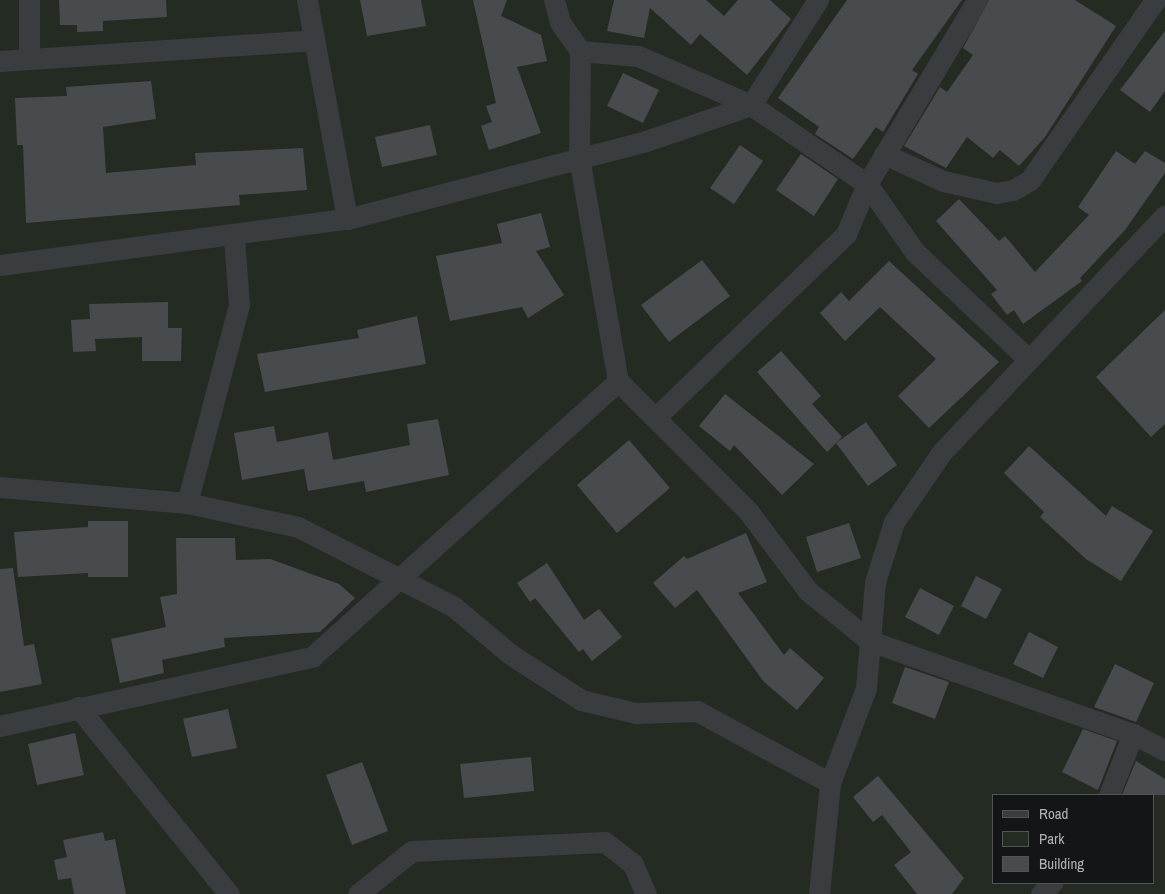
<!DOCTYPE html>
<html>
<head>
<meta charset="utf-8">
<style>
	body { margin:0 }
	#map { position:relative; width:1165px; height:894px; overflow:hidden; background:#191a1b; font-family:"Archivo Narrow",sans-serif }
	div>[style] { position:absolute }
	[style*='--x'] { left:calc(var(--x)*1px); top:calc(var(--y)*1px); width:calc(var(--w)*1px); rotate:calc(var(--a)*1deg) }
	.green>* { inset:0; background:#242b23 }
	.building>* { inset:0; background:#484b4d }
	.street>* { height:21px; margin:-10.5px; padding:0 10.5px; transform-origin:10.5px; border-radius:10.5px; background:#3a3d40 }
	span { translate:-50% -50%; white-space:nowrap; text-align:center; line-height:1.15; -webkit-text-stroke:4px #141516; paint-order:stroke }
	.legend { position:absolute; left:992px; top:794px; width:162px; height:90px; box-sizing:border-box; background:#141516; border:1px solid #515557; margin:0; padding:6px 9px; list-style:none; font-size:15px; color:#adb4b9 }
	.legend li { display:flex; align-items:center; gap:10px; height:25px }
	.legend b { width:25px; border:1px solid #515557 }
</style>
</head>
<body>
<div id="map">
	<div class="green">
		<div style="clip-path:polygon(evenodd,0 0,1165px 0,1165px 894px,0 894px,0 0,994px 795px,1154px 795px,1154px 883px,994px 883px,994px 795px)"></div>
	</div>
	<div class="building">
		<div style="clip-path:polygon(59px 0,166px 0,167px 17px,103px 21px,103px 31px,77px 32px,77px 25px,60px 25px)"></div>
		<div style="clip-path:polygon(360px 0,421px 0,426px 26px,367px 36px)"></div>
		<div style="clip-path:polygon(473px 0,507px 0,501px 16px,541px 35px,547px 61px,517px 67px,541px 133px,489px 150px,481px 126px,492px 122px,486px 106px,496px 103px)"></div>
		<div style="clip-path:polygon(614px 0,706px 0,724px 16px,738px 0,770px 0,791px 19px,747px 75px,700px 34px,691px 45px,650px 8px,644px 38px,607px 31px)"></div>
		<div style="clip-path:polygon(847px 0,962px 0,912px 70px,918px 74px,883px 132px,876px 127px,853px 159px,815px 134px,819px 127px,778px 98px)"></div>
		<div style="clip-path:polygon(989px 0,1075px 0,1116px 26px,1045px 137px,1019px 166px,1000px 150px,993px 158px,967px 137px,946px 168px,904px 146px,940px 87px,947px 92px,973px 55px,963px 48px)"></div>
		<div style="clip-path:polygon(1165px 31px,1165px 91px,1150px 112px,1120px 90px)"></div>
		<div style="clip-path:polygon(623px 73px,659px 90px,643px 123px,607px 106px)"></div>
		<div style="clip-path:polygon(151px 81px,156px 119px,103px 127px,106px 173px,196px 165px,195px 153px,303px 148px,307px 190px,239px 195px,240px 205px,26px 223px,23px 145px,17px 145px,15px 98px,67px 96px,66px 87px)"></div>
		<div style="clip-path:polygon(430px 125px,437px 155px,382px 167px,375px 137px)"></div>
		<div style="clip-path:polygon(740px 145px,763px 161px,734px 204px,710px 188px)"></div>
		<div style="clip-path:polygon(1116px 151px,1135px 164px,1145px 151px,1165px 163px,1165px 173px,1125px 230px,1080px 278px,1082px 281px,1023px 324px,1014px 310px,1007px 315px,991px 294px,997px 290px,936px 221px,959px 199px,999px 241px,1005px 236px,1035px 272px,1089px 215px,1078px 207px)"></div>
		<div style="clip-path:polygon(801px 154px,838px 179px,814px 216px,776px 190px)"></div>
		<div style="clip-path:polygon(541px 213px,550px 247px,536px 251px,564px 295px,528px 318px,522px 307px,450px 321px,436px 256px,502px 243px,497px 224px)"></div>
		<div style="clip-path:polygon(702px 260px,730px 296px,669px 342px,641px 305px)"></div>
		<div style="clip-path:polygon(889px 261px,999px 362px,929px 428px,898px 396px,936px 359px,880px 307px,845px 341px,820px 313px,841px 292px,849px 301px)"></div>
		<div style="clip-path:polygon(168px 302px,168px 328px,182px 328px,181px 361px,142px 361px,142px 337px,95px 339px,96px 351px,73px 352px,71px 320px,90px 319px,89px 304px)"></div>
		<div style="clip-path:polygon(1165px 310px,1165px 424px,1151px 437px,1096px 377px)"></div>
		<div style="clip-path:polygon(417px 316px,426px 364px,265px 392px,257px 354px,359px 338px,357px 330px)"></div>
		<div style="clip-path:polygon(781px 351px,821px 396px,812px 404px,842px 437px,827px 452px,757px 372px)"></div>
		<div style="clip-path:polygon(725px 394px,814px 464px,782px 495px,734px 445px,730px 451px,699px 426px)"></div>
		<div style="clip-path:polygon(438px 419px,449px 475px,366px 492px,364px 481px,308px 491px,304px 469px,242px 480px,234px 433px,274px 426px,277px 442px,328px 432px,333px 460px,410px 445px,407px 424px)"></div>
		<div style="clip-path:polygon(866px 422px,897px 465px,868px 486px,836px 443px)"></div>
		<div style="clip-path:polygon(629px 440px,670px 488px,617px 533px,577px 485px)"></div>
		<div style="clip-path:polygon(1029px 446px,1106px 516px,1112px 506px,1153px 531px,1121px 581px,1086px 559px,1040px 517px,1044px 512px,1004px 473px)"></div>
		<div style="clip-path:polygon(88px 521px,128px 521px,128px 577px,88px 577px,88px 573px,18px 577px,14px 532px,88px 527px)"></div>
		<div style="clip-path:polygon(849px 523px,861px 558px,817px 572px,806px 537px)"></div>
		<div style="clip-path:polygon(746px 533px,767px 582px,738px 593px,784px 655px,790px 648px,824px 678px,797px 710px,764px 682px,697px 590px,675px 608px,653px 583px,684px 556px,687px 559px)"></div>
		<div style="clip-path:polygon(176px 538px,235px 538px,236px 560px,270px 559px,339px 584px,355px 598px,320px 632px,224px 638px,225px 647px,162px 660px,164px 673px,120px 683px,111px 639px,166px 627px,160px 597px,177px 594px)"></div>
		<div style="clip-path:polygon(547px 563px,584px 620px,599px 609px,622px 637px,592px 661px,583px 649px,579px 652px,535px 598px,530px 602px,517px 583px)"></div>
		<div style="clip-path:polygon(13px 568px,24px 646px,34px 644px,42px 684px,0 692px,0 569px)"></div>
		<div style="clip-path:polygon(976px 576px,1002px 589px,986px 619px,961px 606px)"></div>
		<div style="clip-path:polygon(920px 588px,954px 606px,939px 635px,905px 617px)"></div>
		<div style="clip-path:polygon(1029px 632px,1058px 647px,1043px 678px,1013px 664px)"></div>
		<div style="clip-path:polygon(1115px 664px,1154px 683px,1136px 722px,1094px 707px)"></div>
		<div style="clip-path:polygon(905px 667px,949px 682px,935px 719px,892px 703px)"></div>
		<div style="clip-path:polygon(228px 709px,237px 748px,192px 757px,183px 719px)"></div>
		<div style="clip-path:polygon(1083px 729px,1117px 741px,1098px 790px,1062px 772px)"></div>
		<div style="clip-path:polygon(75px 733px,84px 775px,37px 785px,28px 744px)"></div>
		<div style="clip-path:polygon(531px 757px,534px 791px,464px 798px,460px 764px)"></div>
		<div style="clip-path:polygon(1136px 761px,1165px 779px,1165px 795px,1122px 795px)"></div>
		<div style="clip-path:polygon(362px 762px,388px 831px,352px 845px,326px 775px)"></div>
		<div style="clip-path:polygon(878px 776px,964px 878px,952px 894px,917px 894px,894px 865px,911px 852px,882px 815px,873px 822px,853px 797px)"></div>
		<div style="clip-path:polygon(103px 832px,105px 841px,115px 839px,126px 894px,74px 894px,71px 878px,58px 880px,54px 860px,67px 857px,63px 840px)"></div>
	</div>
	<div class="street">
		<div style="--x:307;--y:0;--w:223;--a:79.6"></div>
		<div style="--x:580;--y:51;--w:58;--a:4.9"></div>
		<div style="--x:638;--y:56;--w:123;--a:23.4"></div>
		<div style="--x:751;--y:105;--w:140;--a:34.3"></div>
		<div style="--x:867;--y:184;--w:83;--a:54.8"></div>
		<div style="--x:915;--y:252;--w:156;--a:43.4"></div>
		<div style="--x:29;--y:58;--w:58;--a:-90"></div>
		<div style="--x:0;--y:61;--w:314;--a:-3.8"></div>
		<div style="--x:884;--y:154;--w:65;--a:24.6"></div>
		<div style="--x:943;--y:181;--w:55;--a:12.5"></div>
		<div style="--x:997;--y:193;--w:16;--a:-11"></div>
		<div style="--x:1013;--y:190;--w:20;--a:-30"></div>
		<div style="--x:1030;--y:180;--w:219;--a:-55.2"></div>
		<div style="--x:0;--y:265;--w:350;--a:-7.6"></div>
		<div style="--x:347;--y:219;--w:309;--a:-14.6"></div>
		<div style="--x:646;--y:141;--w:111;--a:-18.9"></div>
		<div style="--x:751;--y:105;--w:125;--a:-57.5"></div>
		<div style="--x:618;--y:381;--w:184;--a:45"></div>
		<div style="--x:748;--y:511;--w:100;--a:53.1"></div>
		<div style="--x:808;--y:591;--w:80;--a:38.9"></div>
		<div style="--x:870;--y:641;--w:279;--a:19.5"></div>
		<div style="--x:656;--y:417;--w:264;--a:-43.9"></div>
		<div style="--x:846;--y:234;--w:54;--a:-67.2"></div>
		<div style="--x:867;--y:184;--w:214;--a:-59.1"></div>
		<div style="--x:0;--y:487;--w:188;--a:4.9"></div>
		<div style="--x:187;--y:503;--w:114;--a:12.2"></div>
		<div style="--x:298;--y:527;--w:175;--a:27.1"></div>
		<div style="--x:454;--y:607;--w:73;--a:40"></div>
		<div style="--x:510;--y:654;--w:85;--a:32.9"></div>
		<div style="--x:581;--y:700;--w:57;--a:13.3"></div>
		<div style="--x:636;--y:713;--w:61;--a:-1.9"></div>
		<div style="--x:697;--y:711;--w:151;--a:28.4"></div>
		<div style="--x:187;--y:503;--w:205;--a:-75.3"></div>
		<div style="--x:239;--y:305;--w:68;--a:-94.2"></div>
		<div style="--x:78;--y:707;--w:240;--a:51.1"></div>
		<div style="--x:0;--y:726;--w:320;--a:-12.5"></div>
		<div style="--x:312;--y:657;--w:412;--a:-42"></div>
		<div style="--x:618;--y:381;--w:226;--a:-99.9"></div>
		<div style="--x:579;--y:158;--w:107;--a:-89.5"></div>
		<div style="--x:580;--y:51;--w:35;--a:-125"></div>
		<div style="--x:560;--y:22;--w:23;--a:-105"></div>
		<div style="--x:1109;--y:795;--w:66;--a:-68.5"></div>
		<div style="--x:1133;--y:734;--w:36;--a:27"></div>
		<div style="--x:358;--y:894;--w:69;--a:-38.5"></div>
		<div style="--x:412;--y:851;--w:193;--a:-2.7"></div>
		<div style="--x:605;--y:842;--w:36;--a:38"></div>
		<div style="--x:633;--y:864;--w:33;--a:67"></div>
		<div style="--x:819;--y:894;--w:112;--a:-84.3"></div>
		<div style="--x:830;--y:783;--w:102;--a:-69.2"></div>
		<div style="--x:866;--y:688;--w:106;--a:-85.1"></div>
		<div style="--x:875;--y:582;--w:63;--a:-72.4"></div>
		<div style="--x:894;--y:522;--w:85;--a:-55.6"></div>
		<div style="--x:942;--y:452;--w:325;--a:-46.7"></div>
		<div style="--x:1041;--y:894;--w:16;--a:-45"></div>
	</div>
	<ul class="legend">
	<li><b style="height:6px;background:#3a3d40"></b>Road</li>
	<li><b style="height:14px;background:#242b23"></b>Park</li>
	<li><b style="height:14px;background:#484b4d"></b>Building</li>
	</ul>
</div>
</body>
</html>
